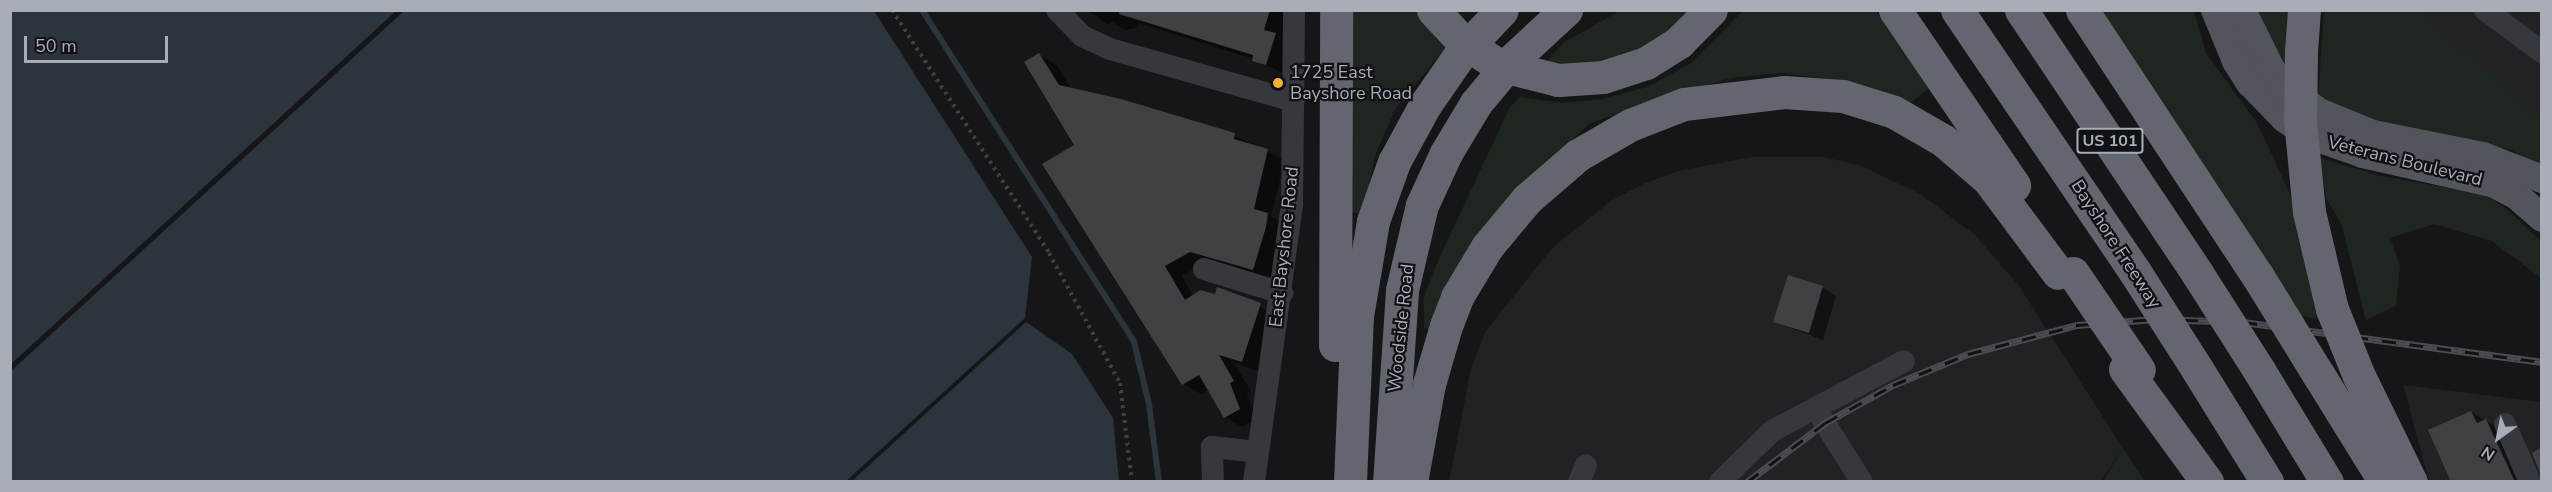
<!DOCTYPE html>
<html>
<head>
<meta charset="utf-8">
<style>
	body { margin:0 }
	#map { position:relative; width:2552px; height:492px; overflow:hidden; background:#161618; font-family:"Nunito Sans",sans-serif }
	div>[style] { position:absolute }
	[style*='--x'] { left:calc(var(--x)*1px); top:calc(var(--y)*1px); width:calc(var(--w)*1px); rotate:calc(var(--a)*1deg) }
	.built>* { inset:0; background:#222225 }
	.green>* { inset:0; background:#1e261f }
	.water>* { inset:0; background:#2c353c }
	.shadow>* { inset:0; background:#0007 }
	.stream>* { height:6px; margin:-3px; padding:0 3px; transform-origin:3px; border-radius:3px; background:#2c353c }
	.building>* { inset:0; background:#404145 }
	.path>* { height:4px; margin-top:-2px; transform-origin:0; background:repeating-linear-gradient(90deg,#3d3f44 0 3px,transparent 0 7.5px) }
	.minor>* { height:22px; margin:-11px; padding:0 11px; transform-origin:11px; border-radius:11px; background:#37383d }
	.major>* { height:28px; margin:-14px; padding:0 14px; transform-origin:14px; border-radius:14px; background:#53555c }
	.highway>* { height:33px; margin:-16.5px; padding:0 16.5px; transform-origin:16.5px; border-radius:16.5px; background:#63666e }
	.rail>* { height:7px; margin-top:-3.5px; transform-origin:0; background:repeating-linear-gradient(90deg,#111113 0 14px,#4a4c52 0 28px); box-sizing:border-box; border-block:2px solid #4a4c52 }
	.highway-bridge>* { height:33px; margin:-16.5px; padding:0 16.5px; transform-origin:16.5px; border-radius:16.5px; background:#63666e }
	.dots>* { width:16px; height:16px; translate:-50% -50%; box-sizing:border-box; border:3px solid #111113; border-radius:50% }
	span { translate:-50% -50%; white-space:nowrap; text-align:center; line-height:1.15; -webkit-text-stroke:4.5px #111113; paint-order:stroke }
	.shield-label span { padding:2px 4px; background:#111113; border:2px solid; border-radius:4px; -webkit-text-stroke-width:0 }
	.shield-label { font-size:16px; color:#a8adb8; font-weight:700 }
	.poi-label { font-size:18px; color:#a8adb8 }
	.left { translate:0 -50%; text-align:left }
	.street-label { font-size:18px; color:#a8adb8 }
	.frame { position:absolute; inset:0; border:12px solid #a8adb8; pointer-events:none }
	.north { position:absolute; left:2468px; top:408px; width:60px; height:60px; -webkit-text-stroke:4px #111113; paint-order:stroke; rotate:213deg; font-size:16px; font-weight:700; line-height:24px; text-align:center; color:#a8adb8 }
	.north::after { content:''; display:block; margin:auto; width:21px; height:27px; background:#a8adb8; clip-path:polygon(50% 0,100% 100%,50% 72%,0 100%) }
	.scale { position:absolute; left:24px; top:36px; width:144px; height:27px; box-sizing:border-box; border:3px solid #a8adb8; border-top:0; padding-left:8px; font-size:18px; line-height:21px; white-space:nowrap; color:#a8adb8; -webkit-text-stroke:4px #111113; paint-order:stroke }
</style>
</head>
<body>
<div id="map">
	<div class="built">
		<div style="clip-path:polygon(2403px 11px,2541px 11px,2541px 132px)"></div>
		<div style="clip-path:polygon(1752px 157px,1824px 157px,1862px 166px,1922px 195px,1976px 236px,2019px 286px,2123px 448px,2101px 481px,1449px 482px,1471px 369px,1485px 332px,1553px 247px,1611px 201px,1643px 184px,1678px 171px)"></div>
		<div style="clip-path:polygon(2403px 385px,2541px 402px,2541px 481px,2429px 481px)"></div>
	</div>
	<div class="green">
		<div style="clip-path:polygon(1744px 10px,1876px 11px,1931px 86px,1907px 106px,1851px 82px,1780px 73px,1731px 78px,1654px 100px,1589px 124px,1531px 179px,1432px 330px,1424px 328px,1424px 297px,1438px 261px,1509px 109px,1519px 97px,1563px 103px,1602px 99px,1647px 87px,1690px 64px)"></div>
		<div style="clip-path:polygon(1350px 11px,1418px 11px,1445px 48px,1396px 108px,1376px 153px,1363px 214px,1351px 212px)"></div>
		<div style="clip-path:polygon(1619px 11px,1702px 11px,1620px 65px,1539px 69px,1565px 42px)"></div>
		<div style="clip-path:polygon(2101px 11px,2194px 11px,2206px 53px,2257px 123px,2291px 196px,2318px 304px,2316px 319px,2301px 316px)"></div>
		<div style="clip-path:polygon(2259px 11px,2293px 11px,2290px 74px,2263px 26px)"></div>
		<div style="clip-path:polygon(2324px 11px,2420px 11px,2541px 118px,2541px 168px,2511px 150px,2394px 127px,2318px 99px)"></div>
		<div style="clip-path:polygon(2320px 158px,2381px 176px,2483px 194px,2505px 208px,2541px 241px,2541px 278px,2492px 241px,2434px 224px,2390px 238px,2400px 266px,2396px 306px,2366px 320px,2341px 223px,2326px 198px)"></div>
		<div style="clip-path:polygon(2123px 448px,2145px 481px,2103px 481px)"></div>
	</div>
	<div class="water">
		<div style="clip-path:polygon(11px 10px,396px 10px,396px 11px,11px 364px)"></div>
		<div style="clip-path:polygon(404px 11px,874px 11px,1032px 257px,1025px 318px,846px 481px,11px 481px,11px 371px)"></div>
		<div style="clip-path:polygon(1026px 322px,1072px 354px,1113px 418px,1119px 481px,852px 481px)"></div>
	</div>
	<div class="shadow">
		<div style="clip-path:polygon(1087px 10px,1285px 10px,1285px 74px,1254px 59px,1138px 23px,1136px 28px,1126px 30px,1112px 22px,1108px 25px)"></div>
		<div style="clip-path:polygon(1039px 55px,1057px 65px,1071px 89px,1234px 135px,1285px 160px,1271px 217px,1284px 224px,1271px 279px,1209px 261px,1182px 276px,1193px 296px,1216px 296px,1218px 289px,1278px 315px,1260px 371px,1234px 363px,1251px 391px,1247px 393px,1257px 419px,1242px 427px,1225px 417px,1209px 389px,1201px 394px,1183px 384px)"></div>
		<div style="clip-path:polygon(1822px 287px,1836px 296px,1823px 340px,1775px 322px)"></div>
		<div style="clip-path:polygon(2471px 412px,2504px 431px,2527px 482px,2453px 482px)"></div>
	</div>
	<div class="stream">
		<div style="--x:922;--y:10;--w:394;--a:57.4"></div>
		<div style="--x:1134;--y:342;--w:64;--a:76.4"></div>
		<div style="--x:1149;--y:404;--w:79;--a:82.7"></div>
	</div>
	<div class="building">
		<div style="clip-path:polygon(1120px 10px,1270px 10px,1264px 30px,1276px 33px,1266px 65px,1252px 61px,1253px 55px,1119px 14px)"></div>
		<div style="clip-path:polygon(1039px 53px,1059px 85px,1121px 99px,1235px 133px,1234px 139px,1268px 149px,1254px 209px,1268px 213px,1266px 227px,1253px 270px,1190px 252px,1165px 266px,1185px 300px,1200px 290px,1215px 294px,1217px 287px,1261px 303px,1242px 362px,1219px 355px,1234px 381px,1230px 383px,1240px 409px,1224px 418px,1199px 375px,1182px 385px,1042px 164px,1074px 145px,1024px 62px)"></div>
		<div style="clip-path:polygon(1788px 275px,1823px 286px,1809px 333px,1773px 322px)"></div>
		<div style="clip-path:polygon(2471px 411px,2477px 423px,2486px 419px,2515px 482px,2451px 482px,2428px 430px)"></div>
		<div style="clip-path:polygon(2541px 448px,2541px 475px,2532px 453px)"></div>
	</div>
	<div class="path">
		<div style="--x:892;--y:10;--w:289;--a:57.1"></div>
		<div style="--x:1049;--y:253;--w:148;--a:61.4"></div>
		<div style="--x:1120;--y:383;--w:100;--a:83.1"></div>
	</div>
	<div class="minor">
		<div style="--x:1057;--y:10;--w:36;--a:46"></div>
		<div style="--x:1082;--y:36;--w:31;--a:25"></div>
		<div style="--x:1110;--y:49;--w:191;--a:15.8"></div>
		<div style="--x:2485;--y:10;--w:71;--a:36.4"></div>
		<div style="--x:1204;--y:269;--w:82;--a:17.1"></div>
		<div style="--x:1816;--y:409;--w:86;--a:57.8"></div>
		<div style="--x:2505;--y:424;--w:63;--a:66.7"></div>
		<div style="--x:1213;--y:482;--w:35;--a:-92"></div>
		<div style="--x:1212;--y:447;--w:45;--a:6.3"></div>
		<div style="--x:1254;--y:482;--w:281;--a:-82.2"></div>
		<div style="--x:1292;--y:204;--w:194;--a:-89.4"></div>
		<div style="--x:1579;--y:482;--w:18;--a:-68"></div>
		<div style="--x:1720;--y:482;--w:73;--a:-44.4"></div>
		<div style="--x:1772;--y:431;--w:149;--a:-27.9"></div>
	</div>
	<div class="major">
		<div style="--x:2215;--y:10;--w:55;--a:67.6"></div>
		<div style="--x:2236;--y:61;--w:26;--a:58"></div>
		<div style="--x:2250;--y:83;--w:50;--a:45.8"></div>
		<div style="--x:2285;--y:119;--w:27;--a:34"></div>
		<div style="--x:2307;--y:134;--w:59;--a:19.7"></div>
		<div style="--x:2363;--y:154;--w:132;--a:12.7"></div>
		<div style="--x:2492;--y:183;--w:28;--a:27"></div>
		<div style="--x:2517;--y:196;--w:33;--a:41"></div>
		<div style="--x:2242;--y:10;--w:66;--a:63.8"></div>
		<div style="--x:2271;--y:69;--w:21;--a:53"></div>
		<div style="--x:2284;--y:86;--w:44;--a:36.6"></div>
		<div style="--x:2319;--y:112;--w:58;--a:22.2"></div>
		<div style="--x:2373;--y:134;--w:112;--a:11.3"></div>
		<div style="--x:2483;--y:156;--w:63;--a:21.3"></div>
	</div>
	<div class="highway">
		<div style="--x:1895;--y:10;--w:212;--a:55.8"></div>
		<div style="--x:1957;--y:10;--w:317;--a:55.8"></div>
		<div style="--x:2021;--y:10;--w:316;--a:56.2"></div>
		<div style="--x:2082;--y:10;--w:318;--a:56.6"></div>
		<div style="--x:2301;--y:51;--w:41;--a:-85.8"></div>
		<div style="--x:1558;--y:80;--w:45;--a:-3.8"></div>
		<div style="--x:1603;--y:77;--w:45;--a:-18"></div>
		<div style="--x:1646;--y:63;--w:39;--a:-32"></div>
		<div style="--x:1679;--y:42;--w:45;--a:-45"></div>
		<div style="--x:1335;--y:345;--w:335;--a:-89.8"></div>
		<div style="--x:2125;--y:369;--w:140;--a:54"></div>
		<div style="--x:2197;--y:369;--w:133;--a:58.2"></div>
		<div style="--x:2260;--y:372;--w:129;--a:58.7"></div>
		<div style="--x:2318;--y:374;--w:127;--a:58.2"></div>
		<div style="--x:2359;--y:376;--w:118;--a:63.9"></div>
		<div style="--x:1350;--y:482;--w:166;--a:-87.6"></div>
		<div style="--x:1357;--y:316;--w:96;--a:-80.4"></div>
		<div style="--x:1373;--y:221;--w:63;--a:-70.4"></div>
		<div style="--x:1394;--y:162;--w:65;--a:-61.5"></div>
		<div style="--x:1425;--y:105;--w:63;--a:-55.3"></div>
		<div style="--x:1461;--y:53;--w:59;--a:-46.4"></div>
		<div style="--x:1389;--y:482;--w:192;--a:-86.1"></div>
		<div style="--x:1402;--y:290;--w:87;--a:-76.8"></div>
		<div style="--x:1422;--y:205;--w:57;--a:-65.2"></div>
		<div style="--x:1446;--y:153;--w:58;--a:-59"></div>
		<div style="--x:1476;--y:103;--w:56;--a:-50.1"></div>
		<div style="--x:1512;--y:60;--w:74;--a:-42.8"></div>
		<div style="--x:1411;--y:482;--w:100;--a:-79.6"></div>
		<div style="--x:1429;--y:384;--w:60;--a:-73.7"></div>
		<div style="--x:1446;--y:326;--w:31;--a:-69"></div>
		<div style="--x:1457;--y:297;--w:58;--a:-59"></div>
		<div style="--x:1487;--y:247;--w:62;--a:-50.2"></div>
		<div style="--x:1527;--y:199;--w:67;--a:-40.8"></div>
		<div style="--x:1578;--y:155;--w:60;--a:-30"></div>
		<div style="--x:1630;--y:125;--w:58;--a:-21.3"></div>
		<div style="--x:1684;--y:104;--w:101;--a:-6.8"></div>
		<div style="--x:1784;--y:92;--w:59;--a:3.9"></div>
		<div style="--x:1843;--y:96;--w:53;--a:17.4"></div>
		<div style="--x:1894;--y:112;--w:58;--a:30.1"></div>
		<div style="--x:1944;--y:141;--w:58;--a:40.8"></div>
		<div style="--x:1988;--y:179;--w:117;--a:53.3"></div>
	</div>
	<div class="rail">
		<div style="--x:1747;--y:482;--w:98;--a:-37.1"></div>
		<div style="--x:1825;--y:423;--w:78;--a:-29.2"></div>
		<div style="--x:1893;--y:385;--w:81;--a:-22.5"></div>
		<div style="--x:1968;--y:354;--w:113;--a:-14.9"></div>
		<div style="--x:2077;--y:325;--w:79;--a:-4.3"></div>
		<div style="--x:2156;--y:319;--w:87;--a:2"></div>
		<div style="--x:2243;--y:322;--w:302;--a:7.6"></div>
	</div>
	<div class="highway-bridge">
		<div style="--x:1433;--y:10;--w:41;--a:47"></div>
		<div style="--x:1461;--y:40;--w:45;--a:34"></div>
		<div style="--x:1498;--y:65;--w:62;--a:14"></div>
		<div style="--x:2301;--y:51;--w:69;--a:90.8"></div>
		<div style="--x:2300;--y:120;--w:92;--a:84.4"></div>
		<div style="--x:2309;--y:212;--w:100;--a:76.7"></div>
		<div style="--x:2332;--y:309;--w:72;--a:68.1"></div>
		<div style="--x:2135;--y:272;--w:115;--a:57.4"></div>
		<div style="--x:2073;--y:273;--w:117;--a:55.8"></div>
		<div style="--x:2197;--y:273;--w:117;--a:57.5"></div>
		<div style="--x:2257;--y:275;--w:116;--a:58.4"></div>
	</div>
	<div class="dots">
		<div style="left:1278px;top:83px;background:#f2b134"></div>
	</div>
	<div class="shield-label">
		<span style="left:2110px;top:141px">US 101</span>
	</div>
	<div class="poi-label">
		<span class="left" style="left:1290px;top:83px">1725 East<br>Bayshore Road</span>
	</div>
	<div class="street-label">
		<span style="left:2405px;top:161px;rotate:14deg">Veterans Boulevard</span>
		<span style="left:2116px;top:244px;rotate:57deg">Bayshore Freeway</span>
		<span style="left:1284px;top:247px;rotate:-84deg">East Bayshore Road</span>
		<span style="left:1401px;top:328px;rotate:-84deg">Woodside Road</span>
	</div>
	<div class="frame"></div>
	<div class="north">N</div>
	<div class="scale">50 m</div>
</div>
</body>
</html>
